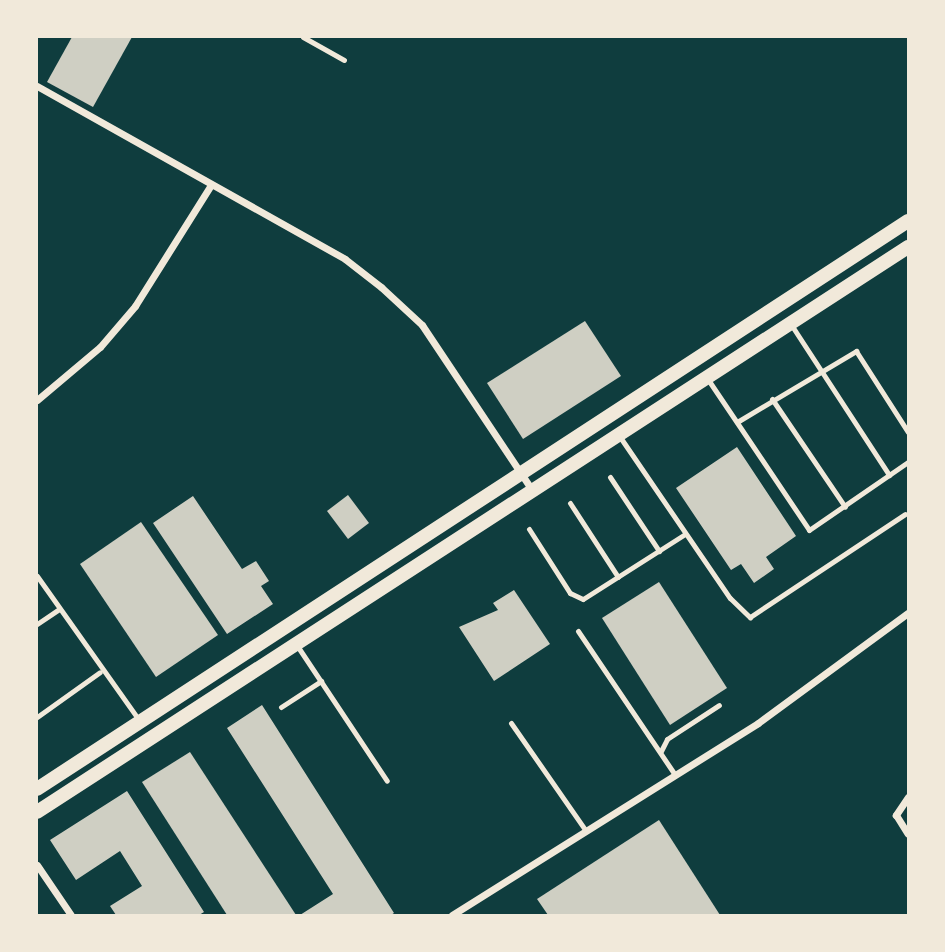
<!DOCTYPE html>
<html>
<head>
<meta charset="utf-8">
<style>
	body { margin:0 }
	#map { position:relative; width:945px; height:952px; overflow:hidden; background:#0f3d3e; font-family:"Work Sans",sans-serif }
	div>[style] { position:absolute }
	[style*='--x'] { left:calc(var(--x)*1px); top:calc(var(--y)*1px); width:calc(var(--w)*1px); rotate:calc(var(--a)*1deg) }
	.building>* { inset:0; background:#cfcfc3 }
	.service>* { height:5px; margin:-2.5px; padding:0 2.5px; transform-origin:2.5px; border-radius:2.5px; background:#f1e9da }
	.minor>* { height:7px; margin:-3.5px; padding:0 3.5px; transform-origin:3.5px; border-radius:3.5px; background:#f1e9da }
	.secondary>* { height:14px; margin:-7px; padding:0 7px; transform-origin:7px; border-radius:7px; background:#f1e9da }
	span { translate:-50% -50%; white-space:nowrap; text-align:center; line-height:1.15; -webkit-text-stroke:7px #f1e9da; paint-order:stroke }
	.frame { position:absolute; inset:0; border:38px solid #f1e9da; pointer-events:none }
</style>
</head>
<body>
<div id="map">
	<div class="building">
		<div style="clip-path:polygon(72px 37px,132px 37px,93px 107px,47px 82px)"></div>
		<div style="clip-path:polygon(585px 321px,621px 376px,523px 439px,487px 383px)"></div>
		<div style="clip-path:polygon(737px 447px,796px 536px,766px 557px,774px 569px,754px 583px,741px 564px,731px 570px,676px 488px)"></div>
		<div style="clip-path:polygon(348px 495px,369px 523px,348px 539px,327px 511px)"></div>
		<div style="clip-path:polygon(193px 496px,242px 569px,256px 561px,269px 581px,261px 586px,273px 604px,227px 634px,153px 523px)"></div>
		<div style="clip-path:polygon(141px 522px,218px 635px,156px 677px,80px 564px)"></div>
		<div style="clip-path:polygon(659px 582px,727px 688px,670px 725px,602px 618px)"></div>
		<div style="clip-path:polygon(514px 590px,550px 644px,494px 681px,459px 627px,498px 610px,493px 603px)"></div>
		<div style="clip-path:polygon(262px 705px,394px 913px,391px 915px,300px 915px,333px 894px,227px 728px)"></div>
		<div style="clip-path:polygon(190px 752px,296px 915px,227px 915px,142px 782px)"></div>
		<div style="clip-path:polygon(127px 791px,204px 912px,199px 915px,116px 915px,110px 906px,142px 886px,120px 851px,76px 880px,50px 840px)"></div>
		<div style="clip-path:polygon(659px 820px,720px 915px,548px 915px,537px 899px)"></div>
	</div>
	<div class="service">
		<div style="--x:303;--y:37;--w:47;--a:29.3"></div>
		<div style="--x:792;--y:326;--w:178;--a:56.9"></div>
		<div style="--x:707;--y:378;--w:183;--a:56.1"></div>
		<div style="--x:809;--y:530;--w:120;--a:-34.5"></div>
		<div style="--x:772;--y:399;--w:130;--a:55.9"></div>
		<div style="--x:737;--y:422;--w:139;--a:-30.8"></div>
		<div style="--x:856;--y:351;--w:96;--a:57.3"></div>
		<div style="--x:620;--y:437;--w:195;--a:55.7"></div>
		<div style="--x:730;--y:598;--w:28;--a:44"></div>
		<div style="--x:750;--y:617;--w:186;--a:-33.6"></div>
		<div style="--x:610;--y:477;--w:89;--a:56.5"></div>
		<div style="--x:570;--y:503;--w:88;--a:57"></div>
		<div style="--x:529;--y:529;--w:76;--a:57.4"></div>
		<div style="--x:570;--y:593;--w:14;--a:25"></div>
		<div style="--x:583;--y:599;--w:121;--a:-32.5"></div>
		<div style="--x:37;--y:576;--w:176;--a:54.7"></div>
		<div style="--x:37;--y:624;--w:27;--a:-34"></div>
		<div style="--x:578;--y:631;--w:174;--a:56"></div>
		<div style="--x:296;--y:644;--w:164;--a:56.4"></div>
		<div style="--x:281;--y:707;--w:48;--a:-33"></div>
		<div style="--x:37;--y:717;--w:77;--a:-35.5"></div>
		<div style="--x:511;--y:723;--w:131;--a:55.2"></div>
		<div style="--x:661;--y:751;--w:13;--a:-63"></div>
		<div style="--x:667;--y:739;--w:62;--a:-33.2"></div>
	</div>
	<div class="minor">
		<div style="--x:37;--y:86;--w:353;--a:29.3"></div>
		<div style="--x:345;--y:259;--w:46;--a:37.9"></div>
		<div style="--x:381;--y:287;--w:56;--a:42.8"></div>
		<div style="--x:422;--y:325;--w:198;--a:56.3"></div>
		<div style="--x:37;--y:400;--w:82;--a:-40.1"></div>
		<div style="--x:100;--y:347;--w:54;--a:-49.5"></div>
		<div style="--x:135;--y:306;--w:143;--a:-57.9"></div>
		<div style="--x:908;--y:797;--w:22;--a:124"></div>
		<div style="--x:896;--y:815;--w:22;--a:58"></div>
		<div style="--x:37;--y:865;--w:60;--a:55.8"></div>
		<div style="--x:452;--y:915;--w:361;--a:-32.1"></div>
		<div style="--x:758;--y:723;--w:186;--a:-36.3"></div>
	</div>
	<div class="secondary">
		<div style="--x:37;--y:789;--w:1040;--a:-33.11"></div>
		<div style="--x:37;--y:812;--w:1038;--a:-32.97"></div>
	</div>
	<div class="frame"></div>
</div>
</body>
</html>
